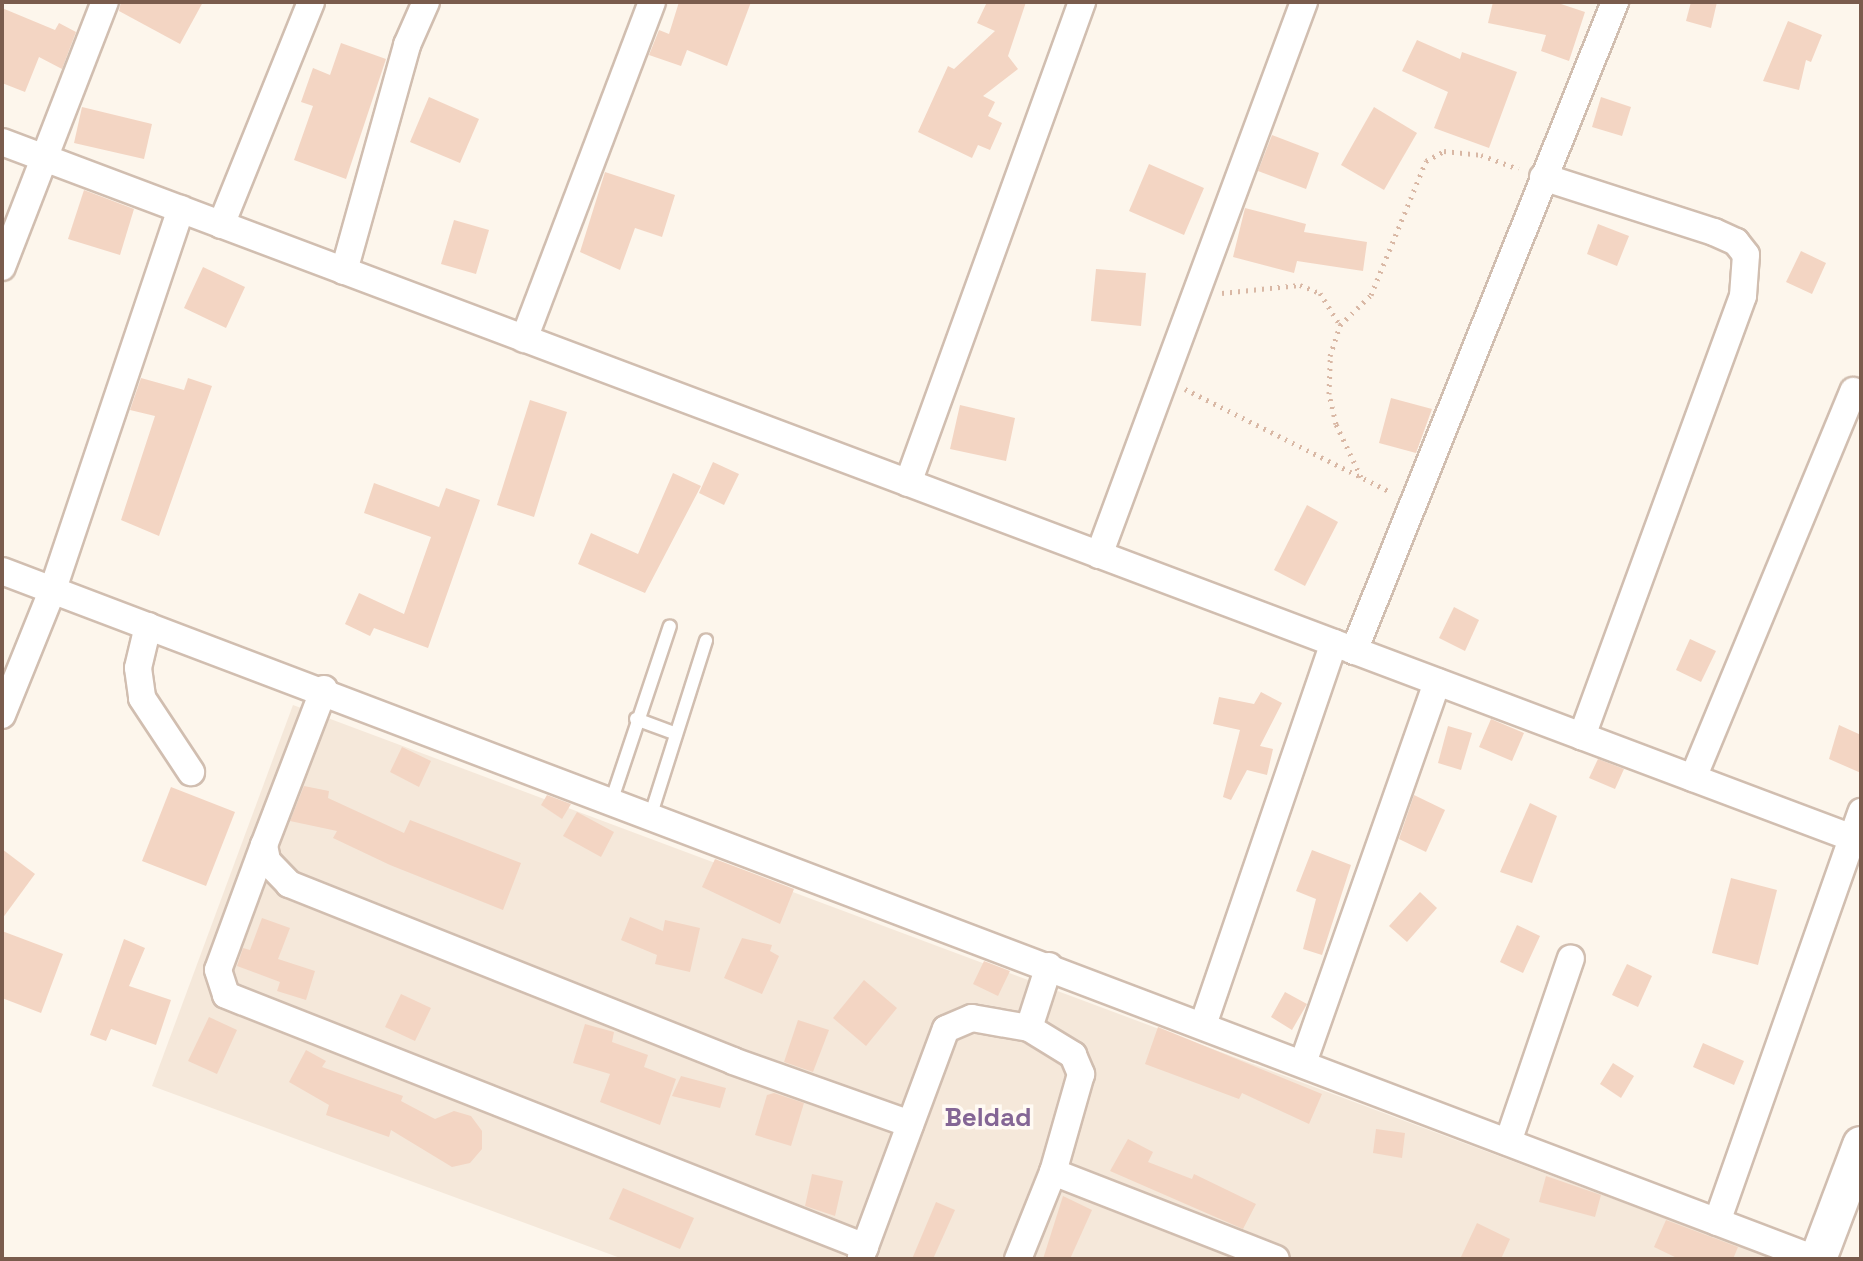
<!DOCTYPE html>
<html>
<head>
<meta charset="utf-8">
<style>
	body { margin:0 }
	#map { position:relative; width:1863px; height:1261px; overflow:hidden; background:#fdf6ec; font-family:"Space Grotesk",sans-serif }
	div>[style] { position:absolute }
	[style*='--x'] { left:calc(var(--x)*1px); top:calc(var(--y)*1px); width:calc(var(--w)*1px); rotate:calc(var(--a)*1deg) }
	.residential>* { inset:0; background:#f5e8da }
	.building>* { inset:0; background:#f3d5c3 }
	.path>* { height:5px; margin-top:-2.5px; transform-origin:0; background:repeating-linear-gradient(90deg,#d9b8a5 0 2px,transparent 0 8px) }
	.roads { filter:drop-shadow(2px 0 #d1beb0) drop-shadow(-2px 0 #d1beb0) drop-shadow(0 2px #d1beb0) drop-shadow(0 -2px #d1beb0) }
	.service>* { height:12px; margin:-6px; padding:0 6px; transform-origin:6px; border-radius:6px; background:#fff }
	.minor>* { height:26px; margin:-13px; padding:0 13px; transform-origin:13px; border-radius:13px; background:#fff }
	.secondary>* { height:36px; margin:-18px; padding:0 18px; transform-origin:18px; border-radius:18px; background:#fff }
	span { translate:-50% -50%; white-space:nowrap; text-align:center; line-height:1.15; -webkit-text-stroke:7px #fffaf3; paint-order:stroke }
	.neighbourhood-label { font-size:26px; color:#846695; font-weight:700 }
	.frame { position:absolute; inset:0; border:4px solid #7a5c4d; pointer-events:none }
</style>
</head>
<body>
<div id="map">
	<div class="residential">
		<div style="clip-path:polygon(293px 705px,1774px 1259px,623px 1259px,152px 1086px)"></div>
	</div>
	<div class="building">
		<div style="clip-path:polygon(121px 2px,203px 2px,180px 44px,119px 11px)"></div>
		<div style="clip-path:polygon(679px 2px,751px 2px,727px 66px,687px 50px,681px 66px,649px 55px,659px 30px,669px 34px)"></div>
		<div style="clip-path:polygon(987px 2px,1026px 2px,1008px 56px,1018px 69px,983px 96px,995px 102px,988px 116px,1002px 123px,990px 150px,978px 145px,972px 158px,918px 132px,948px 66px,954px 69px,995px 31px,977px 23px)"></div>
		<div style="clip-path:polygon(1493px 2px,1555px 2px,1585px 12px,1569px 61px,1541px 51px,1546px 35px,1488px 23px)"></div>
		<div style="clip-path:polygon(1691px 2px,1717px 2px,1711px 28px,1686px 21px)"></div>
		<div style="clip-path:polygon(2px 8px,55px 30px,59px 23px,76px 32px,62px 69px,39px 57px,25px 92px,2px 83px)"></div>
		<div style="clip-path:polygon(1788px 21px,1822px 35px,1811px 62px,1806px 60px,1799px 90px,1763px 81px)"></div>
		<div style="clip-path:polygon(1417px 40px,1460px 59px,1462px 52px,1517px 72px,1489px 148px,1434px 128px,1448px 92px,1402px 71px)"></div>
		<div style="clip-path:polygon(341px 43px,386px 59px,346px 179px,294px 160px,313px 106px,301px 102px,313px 68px,330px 75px)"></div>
		<div style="clip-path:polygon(429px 97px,479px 119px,460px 163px,410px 142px)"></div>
		<div style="clip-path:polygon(1601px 97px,1631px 107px,1622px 136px,1592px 127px)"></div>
		<div style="clip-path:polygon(82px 107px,152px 124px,144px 159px,74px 143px)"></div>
		<div style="clip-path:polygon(1374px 107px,1417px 133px,1384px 190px,1341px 165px)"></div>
		<div style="clip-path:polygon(1272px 135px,1319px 153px,1306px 189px,1258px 171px)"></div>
		<div style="clip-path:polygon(1149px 164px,1204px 188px,1184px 235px,1129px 211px)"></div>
		<div style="clip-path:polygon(605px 172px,675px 195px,662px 237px,635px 228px,620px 270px,580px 252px)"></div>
		<div style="clip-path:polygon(84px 190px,134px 209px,120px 255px,68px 239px)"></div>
		<div style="clip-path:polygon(1245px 208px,1306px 224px,1304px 232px,1367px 242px,1363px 271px,1297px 261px,1294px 273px,1233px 257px)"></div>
		<div style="clip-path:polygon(454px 220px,489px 230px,476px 274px,441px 264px)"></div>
		<div style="clip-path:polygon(1598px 224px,1629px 236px,1617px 266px,1587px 254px)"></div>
		<div style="clip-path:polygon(1801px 251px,1826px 263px,1812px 294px,1786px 282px)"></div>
		<div style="clip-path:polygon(203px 267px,245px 287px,226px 328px,184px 308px)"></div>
		<div style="clip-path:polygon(1096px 269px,1146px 273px,1141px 326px,1091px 321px)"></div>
		<div style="clip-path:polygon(141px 378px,184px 390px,188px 378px,212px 386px,159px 536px,121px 520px,155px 416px,130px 410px)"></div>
		<div style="clip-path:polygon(1391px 398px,1432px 409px,1416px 453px,1379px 443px)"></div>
		<div style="clip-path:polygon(530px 400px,567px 412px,534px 517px,497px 505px)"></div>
		<div style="clip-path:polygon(960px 405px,1015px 418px,1006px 461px,950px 449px)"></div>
		<div style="clip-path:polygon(713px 462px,739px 474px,724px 505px,699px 493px)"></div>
		<div style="clip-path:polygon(673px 473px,701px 486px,645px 593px,578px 564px,591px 533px,638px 554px)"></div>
		<div style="clip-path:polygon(374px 483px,439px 507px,446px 488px,480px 500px,428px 648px,374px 628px,370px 636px,345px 624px,359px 593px,404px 614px,431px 537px,364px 513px)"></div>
		<div style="clip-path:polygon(1307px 505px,1338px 522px,1305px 586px,1274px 570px)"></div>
		<div style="clip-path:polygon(1454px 607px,1479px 620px,1465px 651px,1439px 638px)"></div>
		<div style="clip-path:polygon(1690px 639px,1716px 651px,1701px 682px,1676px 670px)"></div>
		<div style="clip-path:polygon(1261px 692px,1282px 703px,1260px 746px,1273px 749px,1267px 775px,1247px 770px,1231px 800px,1223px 797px,1240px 730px,1213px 724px,1219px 697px,1254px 704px)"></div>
		<div style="clip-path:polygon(1491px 719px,1524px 733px,1512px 761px,1479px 747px)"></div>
		<div style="clip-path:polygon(1839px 725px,1861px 735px,1861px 773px,1829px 759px)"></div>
		<div style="clip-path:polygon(1448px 726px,1472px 733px,1461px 770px,1438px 763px)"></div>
		<div style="clip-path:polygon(402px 747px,431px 761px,419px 787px,390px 772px)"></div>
		<div style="clip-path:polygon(1598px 759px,1624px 769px,1615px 789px,1589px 778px)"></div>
		<div style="clip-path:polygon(304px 786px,329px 791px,328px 798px,404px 833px,410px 820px,521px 863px,503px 910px,390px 865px,333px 838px,337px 831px,290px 821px)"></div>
		<div style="clip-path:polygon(171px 787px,235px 812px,206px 886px,142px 861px)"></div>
		<div style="clip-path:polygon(547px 795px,571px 804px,562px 819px,541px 805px)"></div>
		<div style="clip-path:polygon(1414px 795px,1445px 810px,1426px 852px,1399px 839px)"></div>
		<div style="clip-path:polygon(1530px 803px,1557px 816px,1532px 883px,1500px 872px)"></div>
		<div style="clip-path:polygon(577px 812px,614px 832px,601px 857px,563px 836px)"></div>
		<div style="clip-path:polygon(2px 849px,35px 874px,2px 919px)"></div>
		<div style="clip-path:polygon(1312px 850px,1351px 865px,1322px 955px,1303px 949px,1316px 899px,1296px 891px)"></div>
		<div style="clip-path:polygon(715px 859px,794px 889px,780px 924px,702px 887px)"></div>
		<div style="clip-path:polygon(1731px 878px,1777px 890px,1758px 965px,1712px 953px)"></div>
		<div style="clip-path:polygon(1420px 892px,1437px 908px,1407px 942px,1389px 926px)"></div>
		<div style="clip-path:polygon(630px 917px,663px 931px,665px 920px,700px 928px,690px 972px,655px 964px,657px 955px,621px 940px)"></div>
		<div style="clip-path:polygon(262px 918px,290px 928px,278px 959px,315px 971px,306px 1000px,277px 991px,280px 982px,237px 966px,243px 948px,250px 950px)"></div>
		<div style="clip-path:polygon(1517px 925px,1540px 936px,1523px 973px,1500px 962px)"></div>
		<div style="clip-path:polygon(2px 931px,63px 954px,41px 1013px,2px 998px)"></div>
		<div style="clip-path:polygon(742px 938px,772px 945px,770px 951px,779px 956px,762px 994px,724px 978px)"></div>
		<div style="clip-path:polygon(124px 939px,145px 948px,129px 986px,171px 1000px,156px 1045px,111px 1029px,106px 1041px,90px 1035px)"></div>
		<div style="clip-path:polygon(984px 961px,1010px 971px,998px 996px,973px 984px)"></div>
		<div style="clip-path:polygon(1627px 964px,1652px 976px,1638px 1007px,1612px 995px)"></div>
		<div style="clip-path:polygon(864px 980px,897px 1008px,866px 1046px,833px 1018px)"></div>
		<div style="clip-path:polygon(1285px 992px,1307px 1004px,1292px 1030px,1271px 1017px)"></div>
		<div style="clip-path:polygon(401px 994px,431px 1008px,415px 1041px,385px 1027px)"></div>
		<div style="clip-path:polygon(209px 1017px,237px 1030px,217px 1074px,188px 1061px)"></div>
		<div style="clip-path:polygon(798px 1020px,829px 1030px,813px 1072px,784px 1062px)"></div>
		<div style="clip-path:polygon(585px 1024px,614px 1032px,612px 1042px,648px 1055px,644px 1067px,676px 1079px,660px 1125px,600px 1102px,610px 1074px,573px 1063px)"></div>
		<div style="clip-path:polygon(1158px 1027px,1322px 1094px,1309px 1124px,1242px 1093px,1239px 1099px,1145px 1064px)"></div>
		<div style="clip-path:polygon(1703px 1043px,1744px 1061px,1734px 1085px,1693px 1067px)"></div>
		<div style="clip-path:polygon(306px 1050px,326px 1061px,322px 1067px,403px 1096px,401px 1101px,435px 1119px,454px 1111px,471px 1116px,482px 1131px,482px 1149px,470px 1163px,452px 1167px,391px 1130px,389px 1137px,326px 1115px,329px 1105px,289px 1082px)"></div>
		<div style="clip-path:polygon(1613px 1063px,1634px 1076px,1621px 1098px,1600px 1084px)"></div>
		<div style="clip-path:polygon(681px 1076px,726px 1088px,720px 1108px,672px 1096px)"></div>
		<div style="clip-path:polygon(774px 1093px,804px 1103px,791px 1146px,755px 1135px,767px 1095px)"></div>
		<div style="clip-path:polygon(1376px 1129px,1405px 1133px,1402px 1158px,1373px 1153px)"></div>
		<div style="clip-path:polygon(1128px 1139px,1153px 1152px,1148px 1162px,1192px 1179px,1194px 1174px,1256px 1204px,1243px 1229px,1110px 1171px)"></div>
		<div style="clip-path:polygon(812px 1174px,843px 1181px,835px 1216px,805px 1206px)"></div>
		<div style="clip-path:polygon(1546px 1176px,1601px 1195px,1595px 1217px,1539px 1202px)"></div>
		<div style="clip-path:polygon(623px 1188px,694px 1218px,680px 1249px,609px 1219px)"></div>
		<div style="clip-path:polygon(1063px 1196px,1092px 1210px,1070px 1259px,1043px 1259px)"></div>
		<div style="clip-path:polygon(936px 1202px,955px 1210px,933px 1259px,912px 1259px)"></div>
		<div style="clip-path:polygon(1666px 1220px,1738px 1247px,1733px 1259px,1679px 1259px,1654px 1247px)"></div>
		<div style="clip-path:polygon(1477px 1223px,1510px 1239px,1501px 1259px,1460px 1259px)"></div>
	</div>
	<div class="path">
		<div style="--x:1222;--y:293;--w:78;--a:-5.9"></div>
		<div style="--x:1300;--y:285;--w:22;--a:22"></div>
		<div style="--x:1320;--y:293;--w:38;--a:58"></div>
		<div style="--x:1185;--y:389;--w:230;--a:26.6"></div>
		<div style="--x:1361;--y:477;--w:59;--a:-115.3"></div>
		<div style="--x:1336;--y:424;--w:31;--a:-103"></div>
		<div style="--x:1329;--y:394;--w:38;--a:-88"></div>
		<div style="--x:1330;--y:356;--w:33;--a:-72"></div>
		<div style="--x:1340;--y:325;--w:43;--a:-44.1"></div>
		<div style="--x:1371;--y:295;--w:145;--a:-67.7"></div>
		<div style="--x:1426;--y:161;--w:21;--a:-29"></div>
		<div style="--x:1444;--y:151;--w:37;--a:6"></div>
		<div style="--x:1481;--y:155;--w:40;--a:20.2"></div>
	</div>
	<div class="roads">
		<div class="service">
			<div style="--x:636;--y:719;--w:40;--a:20.2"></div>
			<div style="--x:612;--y:799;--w:182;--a:-71.5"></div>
			<div style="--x:651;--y:814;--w:182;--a:-72.4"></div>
		</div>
		<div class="minor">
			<div style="--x:2;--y:142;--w:1986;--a:20.61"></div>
			<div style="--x:1543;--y:177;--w:180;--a:17.8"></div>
			<div style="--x:1714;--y:232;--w:24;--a:24"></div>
			<div style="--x:1736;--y:242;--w:16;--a:52"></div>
			<div style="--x:1746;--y:255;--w:41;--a:94.2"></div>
			<div style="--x:1743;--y:296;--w:469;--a:110.1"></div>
			<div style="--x:221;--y:225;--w:240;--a:-68"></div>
			<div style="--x:2;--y:267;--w:284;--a:-68.8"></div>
			<div style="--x:344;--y:271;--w:235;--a:-74.4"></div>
			<div style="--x:407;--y:45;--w:47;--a:-66.2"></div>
			<div style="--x:524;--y:339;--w:360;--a:-69.2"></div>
			<div style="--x:908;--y:483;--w:512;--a:-70.11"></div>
			<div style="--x:1099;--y:555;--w:590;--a:-69.66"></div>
			<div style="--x:2;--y:571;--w:1939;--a:20.78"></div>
			<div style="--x:148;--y:626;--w:43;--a:103.4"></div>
			<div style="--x:138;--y:668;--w:30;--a:82"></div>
			<div style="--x:142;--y:698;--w:89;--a:56.5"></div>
			<div style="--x:1354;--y:651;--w:700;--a:-68.09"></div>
			<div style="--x:324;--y:689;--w:167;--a:111"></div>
			<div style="--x:264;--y:845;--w:16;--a:79"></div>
			<div style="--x:267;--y:861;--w:32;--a:46"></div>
			<div style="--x:289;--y:884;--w:478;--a:21.7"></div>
			<div style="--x:733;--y:1061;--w:188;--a:19.6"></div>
			<div style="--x:2;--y:715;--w:136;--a:-68"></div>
			<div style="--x:53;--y:589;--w:401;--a:-71.4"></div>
			<div style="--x:1693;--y:778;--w:419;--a:-67.5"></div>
			<div style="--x:264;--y:845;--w:133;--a:110.2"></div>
			<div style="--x:218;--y:970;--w:26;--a:72"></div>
			<div style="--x:226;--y:995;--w:687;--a:21.52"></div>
			<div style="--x:1049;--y:966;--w:65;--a:107.9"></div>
			<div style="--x:1029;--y:1028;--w:52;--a:31.5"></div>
			<div style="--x:1073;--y:1055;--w:21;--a:67"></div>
			<div style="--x:1081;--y:1074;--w:102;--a:105.9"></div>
			<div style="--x:1053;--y:1172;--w:239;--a:21.3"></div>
			<div style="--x:1203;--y:1025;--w:404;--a:-71.1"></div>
			<div style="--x:1303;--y:1063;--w:404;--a:-70.6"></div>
			<div style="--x:1508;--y:1142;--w:194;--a:-71.1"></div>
			<div style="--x:1717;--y:1222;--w:435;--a:-70.6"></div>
			<div style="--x:861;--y:1257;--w:243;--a:-69.6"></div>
			<div style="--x:946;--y:1029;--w:28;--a:-23"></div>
			<div style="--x:972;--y:1018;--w:58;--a:10"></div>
			<div style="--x:1018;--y:1259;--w:94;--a:-68.1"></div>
		</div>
		<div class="secondary">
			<div style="--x:1818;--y:1259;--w:122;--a:-69.3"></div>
		</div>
	</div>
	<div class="neighbourhood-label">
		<span style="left:988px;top:1118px">Beldad</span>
	</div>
	<div class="frame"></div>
</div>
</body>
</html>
